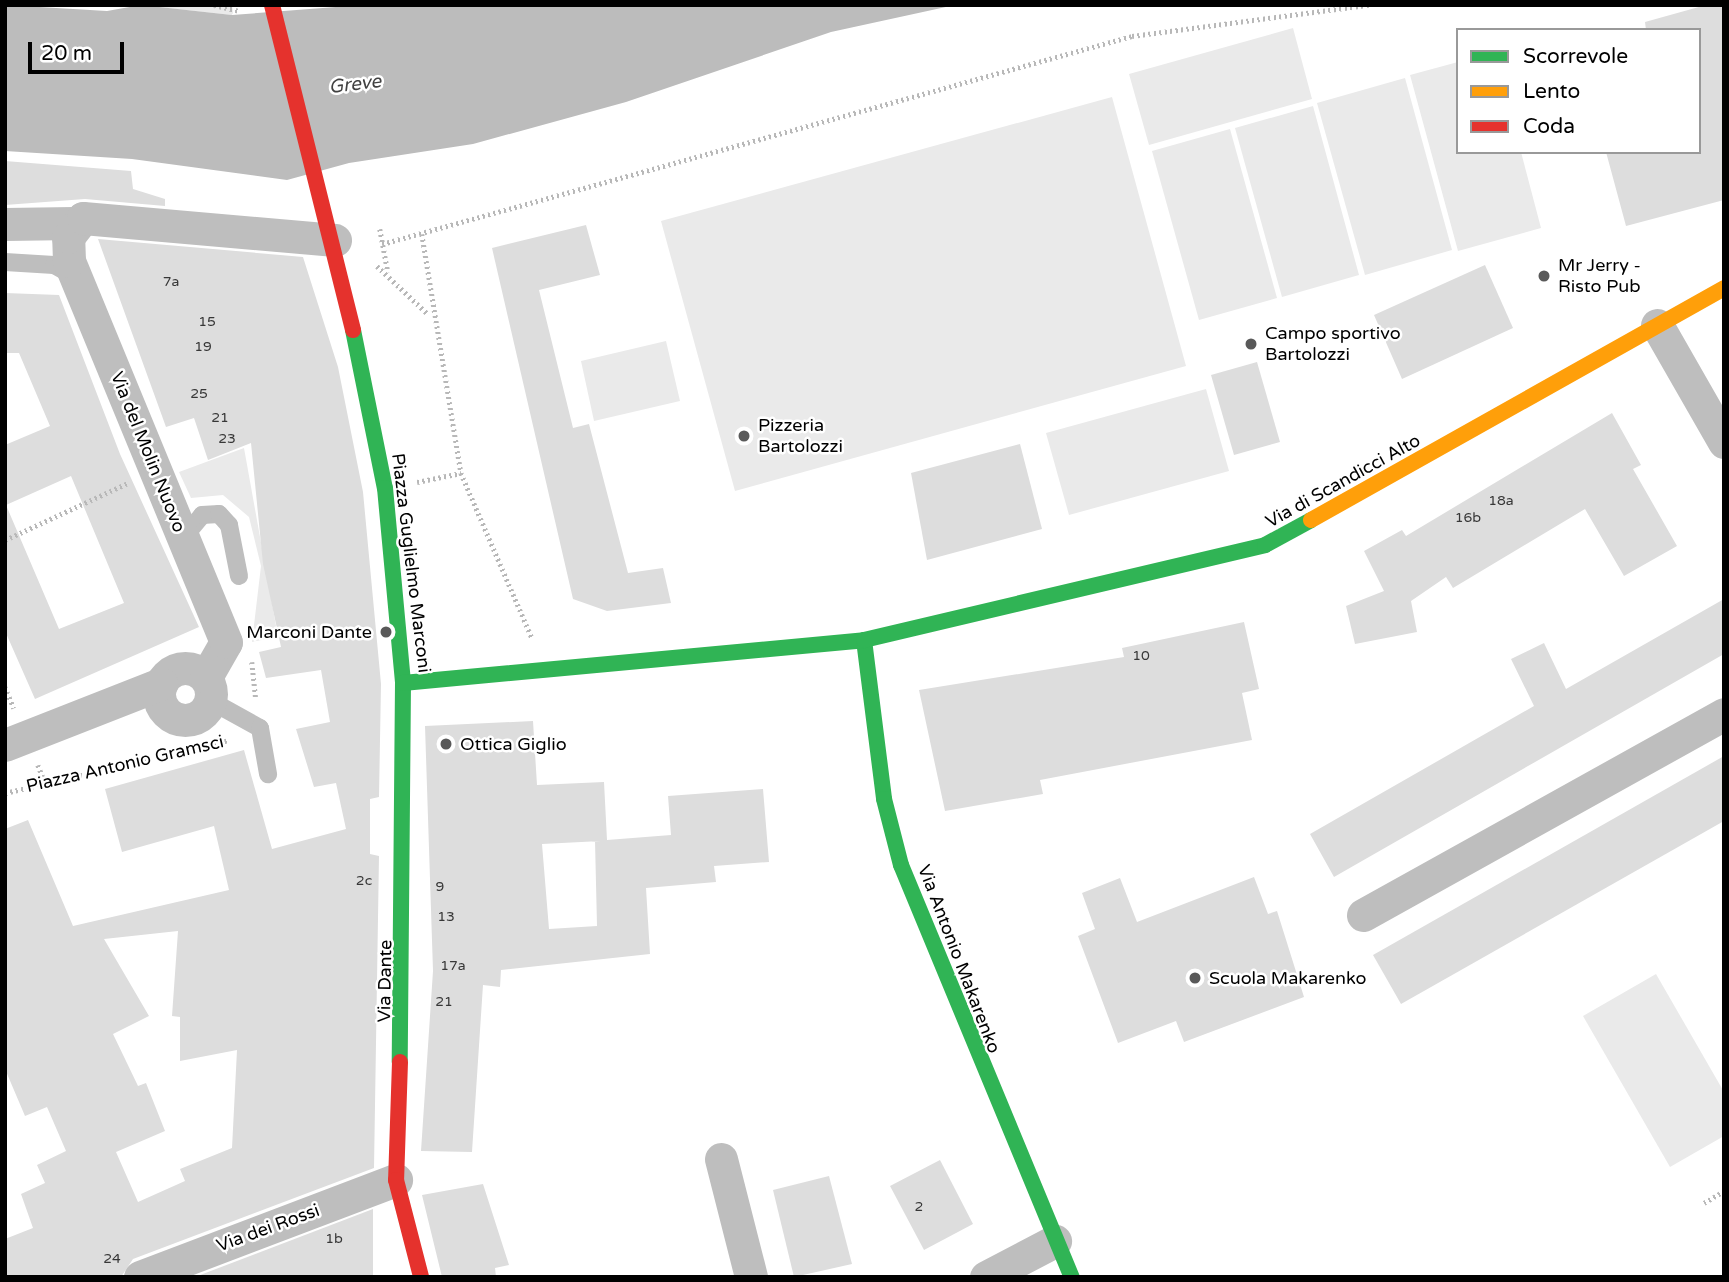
<!DOCTYPE html>
<html>
<head>
<meta charset="utf-8">
<style>
	body { margin:0 }
	#map { position:relative; width:1729px; height:1282px; overflow:hidden; background:#fff; font-family:"Varela Round",sans-serif }
	div>[style] { position:absolute }
	[style*='--x'] { left:calc(var(--x)*1px); top:calc(var(--y)*1px); width:calc(var(--w)*1px); rotate:calc(var(--a)*1deg) }
	.green>* { inset:0; background:#eaeaea }
	.water>* { inset:0; background:#bcbcbc }
	.building>* { inset:0; background:#ddd }
	.path>* { height:4.5px; margin-top:-2.25px; transform-origin:0; background:repeating-linear-gradient(90deg,#b8b8b8 0 2px,transparent 0 5.5px) }
	.lane>* { height:18px; margin:-9px; padding:0 9px; transform-origin:9px; border-radius:9px; background:#bebebe }
	.street>* { height:33px; margin:-16.5px; padding:0 16.5px; transform-origin:16.5px; border-radius:16.5px; background:#bebebe }
	.street>.ring { margin:-16.5px; padding:0; box-sizing:content-box; background:none; border:33px solid #bebebe; border-radius:50% }
	.fast>* { height:16px; margin:-8px; padding:0 8px; transform-origin:8px; border-radius:8px; background:#30b455 }
	.slow>* { height:16px; margin:-8px; padding:0 8px; transform-origin:8px; border-radius:8px; background:#ff9f0a }
	.jam>* { height:16px; margin:-8px; padding:0 8px; transform-origin:8px; border-radius:8px; background:#e5322d }
	.dots>* { width:19px; height:19px; translate:-50% -50%; box-sizing:border-box; border:4px solid #fff; border-radius:50% }
	span { translate:-50% -50%; white-space:nowrap; text-align:center; line-height:1.15; -webkit-text-stroke:5px #fff; paint-order:stroke }
	.number-label { font-size:14px; color:#373737 }
	.number-label span { -webkit-text-stroke-width:0 }
	.poi-label { font-size:18px; color:#000 }
	.left { translate:0 -50%; text-align:left }
	.right { translate:-100% -50%; text-align:right }
	.street-label { font-size:18px; color:#000 }
	.water-label { font-size:19px; color:#414141; font-style:italic }
	.frame { position:absolute; inset:0; border:7px solid #000; pointer-events:none }
	.legend { position:absolute; left:1456px; top:28px; width:245px; height:126px; box-sizing:border-box; background:#fff; border:2px solid #999; margin:0; padding:9px 12px; list-style:none; font-size:21px; color:#000 }
	.legend li { display:flex; align-items:center; gap:14px; height:35px }
	.legend b { width:35px; border:2px solid #999 }
	.scale { position:absolute; left:28px; top:42px; width:96px; height:32px; box-sizing:border-box; border:4px solid #000; border-top:0; padding-left:9px; font-size:21px; line-height:24px; white-space:nowrap; color:#000; -webkit-text-stroke:5px #fff; paint-order:stroke }
</style>
</head>
<body>
<div id="map">
	<div class="green">
		<div style="clip-path:polygon(140px 5px,232px 5px,233px 13px,232px 15px)"></div>
		<div style="clip-path:polygon(1293px 28px,1312px 99px,1149px 145px,1129px 74px)"></div>
		<div style="clip-path:polygon(1458px 62px,1458px 152px,1521px 152px,1541px 228px,1458px 251px,1410px 75px)"></div>
		<div style="clip-path:polygon(1405px 78px,1452px 250px,1365px 275px,1317px 103px)"></div>
		<div style="clip-path:polygon(1112px 97px,1186px 366px,735px 491px,661px 221px)"></div>
		<div style="clip-path:polygon(1313px 106px,1359px 275px,1282px 297px,1235px 128px)"></div>
		<div style="clip-path:polygon(1230px 129px,1277px 298px,1199px 320px,1152px 151px)"></div>
		<div style="clip-path:polygon(666px 341px,680px 401px,594px 421px,581px 361px)"></div>
		<div style="clip-path:polygon(1206px 389px,1229px 471px,1069px 515px,1046px 433px)"></div>
		<div style="clip-path:polygon(244px 448px,278px 637px,252px 642px,261px 566px,249px 517px,223px 495px,191px 498px,179px 472px)"></div>
		<div style="clip-path:polygon(1656px 974px,1724px 1092px,1724px 1136px,1670px 1167px,1583px 1016px)"></div>
	</div>
	<div class="water">
		<div style="clip-path:polygon(5px 5px,107px 11px,141px 5px,232px 15px,362px 5px,955px 5px,831px 32px,626px 102px,473px 144px,349px 163px,287px 180px,132px 159px,5px 151px)"></div>
	</div>
	<div class="building">
		<div style="clip-path:polygon(1706px 5px,1724px 5px,1724px 200px,1626px 226px,1606px 152px,1699px 152px,1699px 30px,1646px 30px,1645px 22px)"></div>
		<div style="clip-path:polygon(5px 161px,131px 171px,133px 189px,165px 199px,165px 206px,85px 199px,5px 205px)"></div>
		<div style="clip-path:polygon(586px 225px,600px 275px,539px 290px,573px 428px,589px 424px,628px 573px,663px 568px,671px 603px,607px 611px,573px 599px,492px 248px)"></div>
		<div style="clip-path:polygon(evenodd,98px 239px,303px 257px,338px 367px,363px 492px,381px 684px,379px 797px,370px 799px,370px 854px,379px 856px,374px 1168px,133px 1259px,121px 1277px,5px 1277px,5px 1239px,33px 1228px,21px 1194px,45px 1183px,37px 1165px,66px 1151px,47px 1107px,25px 1116px,5px 1069px,5px 829px,28px 820px,73px 926px,229px 890px,214px 826px,122px 852px,105px 789px,244px 750px,272px 849px,346px 829px,336px 783px,314px 787px,296px 729px,330px 722px,321px 670px,266px 678px,259px 652px,281px 647px,263px 564px,251px 443px,208px 460px,194px 418px,166px 427px,98px 239px,178px 931px,172px 1016px,180px 1017px,180px 1061px,237px 1050px,232px 1148px,180px 1169px,185px 1181px,138px 1202px,116px 1152px,165px 1131px,146px 1083px,138px 1086px,113px 1034px,149px 1016px,104px 939px,178px 931px)"></div>
		<div style="clip-path:polygon(1485px 265px,1513px 328px,1402px 379px,1374px 315px)"></div>
		<div style="clip-path:polygon(evenodd,5px 293px,59px 295px,120px 454px,199px 627px,35px 699px,5px 631px,5px 445px,50px 426px,19px 353px,5px 353px,5px 293px,71px 476px,124px 603px,59px 629px,6px 505px,71px 476px)"></div>
		<div style="clip-path:polygon(1257px 362px,1280px 442px,1234px 455px,1211px 375px)"></div>
		<div style="clip-path:polygon(1612px 413px,1641px 465px,1633px 469px,1677px 546px,1624px 576px,1585px 509px,1453px 588px,1446px 577px,1411px 601px,1417px 632px,1355px 644px,1346px 606px,1384px 591px,1364px 551px,1402px 530px,1406px 536px)"></div>
		<div style="clip-path:polygon(1020px 444px,1042px 529px,927px 560px,911px 473px)"></div>
		<div style="clip-path:polygon(1724px 599px,1724px 654px,1334px 877px,1310px 834px,1534px 706px,1511px 659px,1544px 643px,1566px 689px)"></div>
		<div style="clip-path:polygon(1244px 622px,1259px 689px,1242px 693px,1252px 740px,1040px 780px,1043px 794px,945px 811px,919px 690px,1124px 657px,1122px 648px)"></div>
		<div style="clip-path:polygon(evenodd,533px 721px,537px 785px,604px 782px,607px 840px,671px 835px,668px 796px,763px 789px,769px 862px,714px 866px,716px 882px,646px 888px,650px 954px,501px 970px,500px 987px,483px 985px,472px 1152px,421px 1151px,433px 971px,425px 726px,533px 721px,595px 841px,597px 926px,549px 929px,542px 844px,601px 841px,595px 841px)"></div>
		<div style="clip-path:polygon(1724px 756px,1724px 821px,1401px 1004px,1373px 955px)"></div>
		<div style="clip-path:polygon(1254px 877px,1268px 914px,1277px 911px,1304px 997px,1184px 1042px,1176px 1021px,1118px 1043px,1078px 936px,1095px 929px,1082px 893px,1120px 878px,1137px 922px)"></div>
		<div style="clip-path:polygon(940px 1160px,973px 1224px,924px 1250px,890px 1186px)"></div>
		<div style="clip-path:polygon(829px 1176px,852px 1264px,794px 1277px,773px 1190px)"></div>
		<div style="clip-path:polygon(483px 1184px,509px 1265px,495px 1268px,496px 1277px,442px 1277px,422px 1195px)"></div>
		<div style="clip-path:polygon(373px 1209px,373px 1277px,195px 1277px)"></div>
	</div>
	<div class="path">
		<div style="--x:214;--y:5;--w:27;--a:13"></div>
		<div style="--x:380;--y:229;--w:44;--a:79.5"></div>
		<div style="--x:422;--y:234;--w:242;--a:80.7"></div>
		<div style="--x:461;--y:473;--w:180;--a:66.7"></div>
		<div style="--x:382;--y:244;--w:778;--a:-15.5"></div>
		<div style="--x:1132;--y:36;--w:239;--a:-7.5"></div>
		<div style="--x:377;--y:266;--w:71;--a:43.3"></div>
		<div style="--x:417;--y:482;--w:45;--a:-11.6"></div>
		<div style="--x:5;--y:540;--w:136;--a:-24.9"></div>
		<div style="--x:252;--y:662;--w:36;--a:84"></div>
		<div style="--x:5;--y:687;--w:23;--a:67"></div>
		<div style="--x:38;--y:765;--w:18;--a:68"></div>
		<div style="--x:5;--y:793;--w:230;--a:-13.3"></div>
		<div style="--x:1704;--y:1203;--w:23;--a:-31"></div>
	</div>
	<div class="lane">
		<div style="--x:5;--y:262;--w:49;--a:3.5"></div>
		<div style="--x:54;--y:265;--w:21;--a:29"></div>
		<div style="--x:183;--y:538;--w:30;--a:-50"></div>
		<div style="--x:202;--y:515;--w:17;--a:-3"></div>
		<div style="--x:219;--y:514;--w:15;--a:48"></div>
		<div style="--x:229;--y:525;--w:52;--a:78.9"></div>
		<div style="--x:211;--y:701;--w:56;--a:28.9"></div>
		<div style="--x:260;--y:728;--w:47;--a:80.1"></div>
	</div>
	<div class="street">
		<div style="--x:5;--y:224;--w:69;--a:-0.8"></div>
		<div style="--x:1657;--y:325;--w:135;--a:60.2"></div>
		<div class="ring" style="left:159px;top:668px;width:19px;height:19px"></div>
		<div style="--x:206;--y:677;--w:40;--a:-60.3"></div>
		<div style="--x:226;--y:642;--w:412;--a:-112.4"></div>
		<div style="--x:69;--y:261;--w:24;--a:-92"></div>
		<div style="--x:68;--y:237;--w:24;--a:-52"></div>
		<div style="--x:83;--y:218;--w:253;--a:5"></div>
		<div style="--x:5;--y:745;--w:168;--a:-21.4"></div>
		<div style="--x:1363;--y:915;--w:413;--a:-29.1"></div>
		<div style="--x:721;--y:1159;--w:122;--a:75.7"></div>
		<div style="--x:140;--y:1277;--w:274;--a:-20.8"></div>
		<div style="--x:986;--y:1277;--w:78;--a:-27.6"></div>
	</div>
	<div class="fast">
		<div style="--x:353;--y:330;--w:161;--a:78.6"></div>
		<div style="--x:385;--y:488;--w:196;--a:84.7"></div>
		<div style="--x:403;--y:683;--w:379;--a:90.5"></div>
		<div style="--x:864;--y:640;--w:160;--a:82.8"></div>
		<div style="--x:884;--y:799;--w:68;--a:75.6"></div>
		<div style="--x:901;--y:865;--w:446;--a:67.5"></div>
		<div style="--x:403;--y:683;--w:463;--a:-5.3"></div>
		<div style="--x:864;--y:640;--w:412;--a:-13.3"></div>
		<div style="--x:1265;--y:545;--w:52;--a:-28.5"></div>
	</div>
	<div class="slow">
		<div style="--x:1311;--y:520;--w:474;--a:-29.3"></div>
	</div>
	<div class="jam">
		<div style="--x:272;--y:5;--w:335;--a:76"></div>
		<div style="--x:400;--y:1062;--w:118;--a:91.9"></div>
		<div style="--x:396;--y:1180;--w:100;--a:75.5"></div>
	</div>
	<div class="dots">
		<div style="left:1544px;top:276px;background:#595959"></div>
		<div style="left:1251px;top:344px;background:#595959"></div>
		<div style="left:744px;top:436px;background:#595959"></div>
		<div style="left:386px;top:632px;background:#595959"></div>
		<div style="left:446px;top:744px;background:#595959"></div>
		<div style="left:1195px;top:978px;background:#595959"></div>
	</div>
	<div class="number-label">
		<span style="left:171px;top:282px">7a</span>
		<span style="left:207px;top:322px">15</span>
		<span style="left:203px;top:347px">19</span>
		<span style="left:199px;top:394px">25</span>
		<span style="left:220px;top:418px">21</span>
		<span style="left:227px;top:439px">23</span>
		<span style="left:1501px;top:501px">18a</span>
		<span style="left:1468px;top:518px">16b</span>
		<span style="left:1141px;top:656px">10</span>
		<span style="left:364px;top:881px">2c</span>
		<span style="left:440px;top:887px">9</span>
		<span style="left:446px;top:917px">13</span>
		<span style="left:453px;top:966px">17a</span>
		<span style="left:444px;top:1002px">21</span>
		<span style="left:919px;top:1207px">2</span>
		<span style="left:334px;top:1239px">1b</span>
		<span style="left:112px;top:1259px">24</span>
	</div>
	<div class="poi-label">
		<span class="left" style="left:1558px;top:276px">Mr Jerry -<br>Risto Pub</span>
		<span class="left" style="left:1265px;top:344px">Campo sportivo<br>Bartolozzi</span>
		<span class="left" style="left:758px;top:436px">Pizzeria<br>Bartolozzi</span>
		<span class="right" style="left:372px;top:632px">Marconi Dante</span>
		<span class="left" style="left:460px;top:744px">Ottica Giglio</span>
		<span class="left" style="left:1209px;top:978px">Scuola Makarenko</span>
	</div>
	<div class="street-label">
		<span style="left:148px;top:452px;rotate:68deg">Via del Molin Nuovo</span>
		<span style="left:1343px;top:481px;rotate:-29deg">Via di Scandicci Alto</span>
		<span style="left:411px;top:563px;rotate:83deg">Piazza Guglielmo Marconi</span>
		<span style="left:125px;top:764px;rotate:-13deg">Piazza Antonio Gramsci</span>
		<span style="left:959px;top:959px;rotate:69deg">Via Antonio Makarenko</span>
		<span style="left:385px;top:981px;rotate:-89deg">Via Dante</span>
		<span style="left:268px;top:1228px;rotate:-20deg">Via dei Rossi</span>
	</div>
	<div class="water-label">
		<span style="left:355px;top:85px;rotate:-7deg">Greve</span>
	</div>
	<div class="frame"></div>
	<ul class="legend">
	<li><b style="height:9px;background:#30b455"></b>Scorrevole</li>
	<li><b style="height:9px;background:#ff9f0a"></b>Lento</li>
	<li><b style="height:9px;background:#e5322d"></b>Coda</li>
	</ul>
	<div class="scale">20 m</div>
</div>
</body>
</html>
